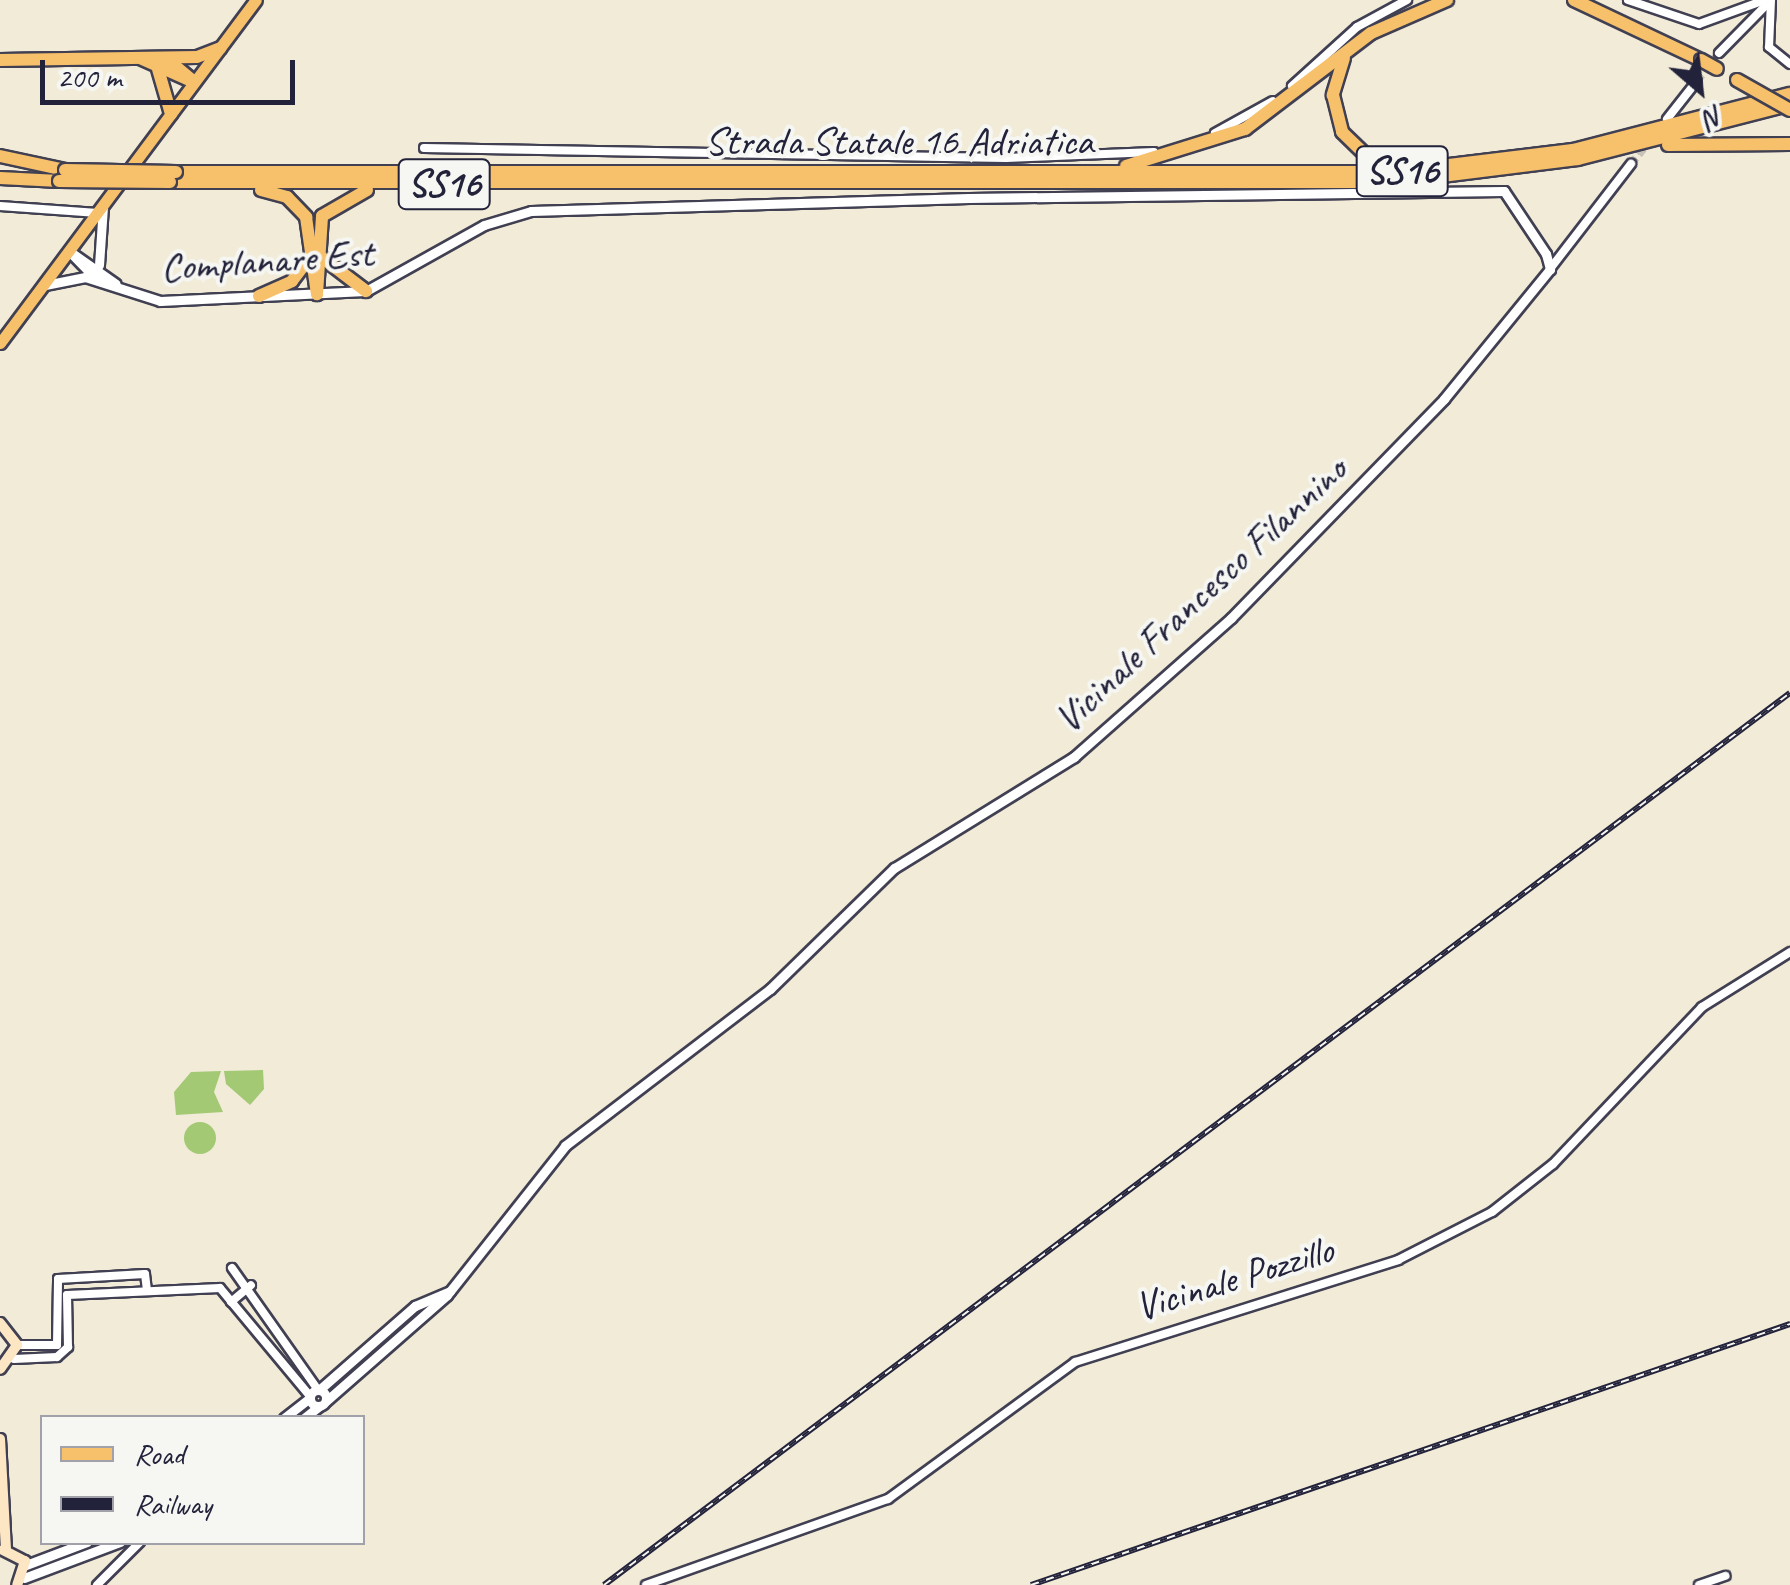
<!DOCTYPE html>
<html>
<head>
<meta charset="utf-8">
<style>
	body { margin:0 }
	#map { position:relative; width:1790px; height:1585px; overflow:hidden; background:#f1ebd8; font-family:Caveat,sans-serif }
	div>[style] { position:absolute }
	[style*='--x'] { left:calc(var(--x)*1px); top:calc(var(--y)*1px); width:calc(var(--w)*1px); rotate:calc(var(--a)*1deg) }
	.green>* { inset:0; background:#a3c974 }
	.round { border-radius:50% }
	.minor-tunnel>* { height:8px; margin-top:-4px; transform-origin:0; background:repeating-linear-gradient(90deg,#c8c3b9 0 8px,transparent 0 12px) }
	.roads { filter:drop-shadow(2px 0 #414053) drop-shadow(-2px 0 #414053) drop-shadow(0 2px #414053) drop-shadow(0 -2px #414053) }
	.minor>* { height:8px; margin:-4px; padding:0 4px; transform-origin:4px; border-radius:4px; background:#fff }
	.tertiary>* { height:9px; margin:-4.5px; padding:0 4.5px; transform-origin:4.5px; border-radius:4.5px; background:#fff }
	.tertiary>.ring { margin:-4.5px; padding:0; box-sizing:content-box; background:none; border:9px solid #fff; border-radius:50% }
	.secondary>* { height:10px; margin:-5px; padding:0 5px; transform-origin:5px; border-radius:5px; background:#fce6c4 }
	.primary>* { height:11px; margin:-5.5px; padding:0 5.5px; transform-origin:5.5px; border-radius:5.5px; background:#f7c06b }
	.trunk>* { height:12px; margin:-6px; padding:0 6px; transform-origin:6px; border-radius:6px; background:#f7c06b }
	.rail>* { height:6px; margin-top:-3px; transform-origin:0; background:repeating-linear-gradient(90deg,#f6f6f2 0 8px,#22223b 0 16px); box-sizing:border-box; border-block:2px solid #22223b }
	.bridges { filter:drop-shadow(2px 0 #414053) drop-shadow(-2px 0 #414053) drop-shadow(0 2px #414053) drop-shadow(0 -2px #414053) }
	.trunk-bridge>* { height:12px; margin:-6px; padding:0 6px; transform-origin:6px; border-radius:6px; background:#f7c06b }
	span { translate:-50% -50%; white-space:nowrap; text-align:center; line-height:1.15; -webkit-text-stroke:8px #f6f6f2; paint-order:stroke }
	.shield-label span { padding:2px 8px; background:#f6f6f2; border:2px solid; border-radius:8px; -webkit-text-stroke-width:0 }
	.shield-label { font-size:38px; color:#22223b; font-weight:700 }
	.street-label { font-size:40px; color:#22223b }
	.legend { position:absolute; left:40px; top:1415px; width:325px; height:130px; box-sizing:border-box; background:#f6f6f2; border:2px solid #a1a1a9; margin:0; padding:12px 18px; list-style:none; font-size:30px; color:#22223b }
	.legend li { display:flex; align-items:center; gap:20px; height:50px }
	.legend b { width:50px; border:2px solid #a1a1a9 }
	.north { position:absolute; left:1650px; top:40px; width:100px; height:100px; -webkit-text-stroke:8px #f6f6f2; paint-order:stroke; rotate:152deg; font-size:28px; font-weight:700; line-height:40px; text-align:center; color:#22223b }
	.north::after { content:''; display:block; margin:auto; width:35px; height:45px; background:#22223b; clip-path:polygon(50% 0,100% 100%,50% 72%,0 100%) }
	.scale { position:absolute; left:40px; top:60px; width:255px; height:45px; box-sizing:border-box; border:5px solid #22223b; border-top:0; padding-left:12px; font-size:30px; line-height:35px; white-space:nowrap; color:#22223b; -webkit-text-stroke:8px #f6f6f2; paint-order:stroke }
</style>
</head>
<body>
<div id="map">
	<div class="green">
		<div style="clip-path:polygon(263px 1070px,264px 1089px,250px 1105px,226px 1084px,224px 1071px)"></div>
		<div style="clip-path:polygon(221px 1071px,214px 1092px,223px 1112px,176px 1115px,174px 1092px,191px 1072px)"></div>
		<div class="round" style="left:184px;top:1122px;width:32px;height:32px"></div>
	</div>
	<div class="minor-tunnel">
		<div style="--x:1697;--y:81;--w:36;--a:-52"></div>
		<div style="--x:1631;--y:164;--w:28;--a:-51"></div>
	</div>
	<div class="roads">
		<div class="minor">
			<div style="--x:1628;--y:0;--w:75;--a:18.7"></div>
			<div style="--x:1699;--y:24;--w:70;--a:-20"></div>
			<div style="--x:1771;--y:0;--w:47;--a:92.4"></div>
			<div style="--x:1769;--y:47;--w:27;--a:39"></div>
			<div style="--x:1719;--y:53;--w:74;--a:-45.5"></div>
			<div style="--x:1292;--y:86;--w:88;--a:-42.2"></div>
			<div style="--x:1357;--y:27;--w:57;--a:-28.4"></div>
			<div style="--x:1667;--y:119;--w:48;--a:-51.7"></div>
			<div style="--x:1215;--y:133;--w:66;--a:-28.9"></div>
			<div style="--x:424;--y:148;--w:582;--a:0.98"></div>
			<div style="--x:1006;--y:158;--w:148;--a:-2.3"></div>
			<div style="--x:0;--y:206;--w:98;--a:4.1"></div>
			<div style="--x:1550;--y:269;--w:133;--a:-52.4"></div>
			<div style="--x:232;--y:1268;--w:149;--a:54.8"></div>
			<div style="--x:231;--y:1302;--w:26;--a:-40"></div>
			<div style="--x:17;--y:1345;--w:40;--a:0"></div>
			<div style="--x:57;--y:1345;--w:66;--a:-89.1"></div>
			<div style="--x:58;--y:1279;--w:87;--a:-3.3"></div>
			<div style="--x:145;--y:1274;--w:17;--a:83"></div>
			<div style="--x:14;--y:1359;--w:43;--a:-2.7"></div>
			<div style="--x:57;--y:1357;--w:15;--a:-42"></div>
			<div style="--x:68;--y:1347;--w:52;--a:-91.1"></div>
			<div style="--x:67;--y:1295;--w:153;--a:-2.6"></div>
			<div style="--x:220;--y:1288;--w:141;--a:50.2"></div>
			<div style="--x:97;--y:1585;--w:61;--a:-45"></div>
			<div style="--x:646;--y:1585;--w:257;--a:-19.6"></div>
			<div style="--x:888;--y:1499;--w:232;--a:-36.2"></div>
			<div style="--x:1075;--y:1362;--w:339;--a:-17.5"></div>
			<div style="--x:1398;--y:1260;--w:106;--a:-27.1"></div>
			<div style="--x:1492;--y:1212;--w:78;--a:-38.2"></div>
			<div style="--x:1553;--y:1164;--w:216;--a:-46.5"></div>
			<div style="--x:1702;--y:1007;--w:104;--a:-32"></div>
			<div style="--x:1699;--y:1585;--w:28;--a:-19"></div>
		</div>
		<div class="tertiary">
			<div style="--x:69;--y:251;--w:57;--a:35.1"></div>
			<div style="--x:69;--y:251;--w:36;--a:46"></div>
			<div style="--x:99;--y:265;--w:58;--a:-86.1"></div>
			<div style="--x:45;--y:285;--w:41;--a:-11.3"></div>
			<div style="--x:85;--y:277;--w:79;--a:17.7"></div>
			<div style="--x:160;--y:301;--w:206;--a:-2.8"></div>
			<div style="--x:366;--y:291;--w:135;--a:-29.2"></div>
			<div style="--x:484;--y:225;--w:49;--a:-16.6"></div>
			<div style="--x:531;--y:211;--w:438;--a:-1.7"></div>
			<div style="--x:969;--y:198;--w:535;--a:-0.75"></div>
			<div style="--x:1504;--y:191;--w:76;--a:56.3"></div>
			<div style="--x:1546;--y:254;--w:16;--a:75"></div>
			<div style="--x:1550;--y:269;--w:168;--a:129.2"></div>
			<div style="--x:1444;--y:399;--w:305;--a:134.2"></div>
			<div style="--x:1231;--y:618;--w:210;--a:138.5"></div>
			<div style="--x:1074;--y:757;--w:211;--a:148.3"></div>
			<div style="--x:894;--y:868;--w:173;--a:135.7"></div>
			<div style="--x:770;--y:989;--w:258;--a:142.6"></div>
			<div style="--x:565;--y:1146;--w:190;--a:128.4"></div>
			<div style="--x:447;--y:1295;--w:161;--a:138.8"></div>
			<div class="ring" style="left:310px;top:1390px;width:7px;height:7px"></div>
			<div style="--x:319;--y:1390;--w:128;--a:-41.2"></div>
			<div style="--x:415;--y:1306;--w:38;--a:-23"></div>
			<div style="--x:284;--y:1418;--w:33;--a:-38"></div>
			<div style="--x:304;--y:1418;--w:18;--a:-38"></div>
			<div style="--x:26;--y:1565;--w:65;--a:-20.7"></div>
			<div style="--x:24;--y:1578;--w:103;--a:-20.6"></div>
		</div>
		<div class="secondary">
			<div style="--x:0;--y:1323;--w:28;--a:52"></div>
			<div style="--x:17;--y:1345;--w:29;--a:125"></div>
			<div style="--x:0;--y:1439;--w:111;--a:86.9"></div>
			<div style="--x:3;--y:1550;--w:25;--a:27"></div>
			<div style="--x:25;--y:1561;--w:25;--a:108"></div>
		</div>
		<div class="primary">
			<div style="--x:0;--y:343;--w:428;--a:-53.3"></div>
		</div>
		<div class="trunk">
			<div style="--x:1574;--y:0;--w:140;--a:25.3"></div>
			<div style="--x:140;--y:58;--w:59;--a:24"></div>
			<div style="--x:1344;--y:58;--w:39;--a:107"></div>
			<div style="--x:1333;--y:95;--w:38;--a:76"></div>
			<div style="--x:1342;--y:132;--w:35;--a:44"></div>
			<div style="--x:1367;--y:156;--w:37;--a:13"></div>
			<div style="--x:167;--y:59;--w:35;--a:40"></div>
			<div style="--x:0;--y:60;--w:197;--a:-0.9"></div>
			<div style="--x:197;--y:57;--w:25;--a:-21"></div>
			<div style="--x:158;--y:69;--w:47;--a:73.9"></div>
			<div style="--x:1668;--y:145;--w:122;--a:-0.5"></div>
			<div style="--x:0;--y:156;--w:66;--a:12.2"></div>
			<div style="--x:1126;--y:166;--w:125;--a:-17.3"></div>
			<div style="--x:1245;--y:129;--w:158;--a:-37.3"></div>
			<div style="--x:1371;--y:33;--w:83;--a:-23.5"></div>
			<div style="--x:176;--y:172;--w:1215;--a:0"></div>
			<div style="--x:1391;--y:172;--w:183;--a:-6.9"></div>
			<div style="--x:1573;--y:150;--w:224;--a:-14.5"></div>
			<div style="--x:0;--y:178;--w:59;--a:2.9"></div>
			<div style="--x:170;--y:182;--w:1224;--a:0"></div>
			<div style="--x:1394;--y:182;--w:185;--a:-7.1"></div>
			<div style="--x:1578;--y:159;--w:217;--a:-14.4"></div>
			<div style="--x:261;--y:190;--w:27;--a:15"></div>
			<div style="--x:287;--y:197;--w:28;--a:46"></div>
			<div style="--x:306;--y:217;--w:78;--a:81.9"></div>
			<div style="--x:320;--y:256;--w:58;--a:37.3"></div>
			<div style="--x:317;--y:294;--w:78;--a:-86.3"></div>
			<div style="--x:322;--y:216;--w:52;--a:-30"></div>
			<div style="--x:259;--y:296;--w:36;--a:-24"></div>
			<div style="--x:292;--y:281;--w:30;--a:-53"></div>
		</div>
	</div>
	<div class="rail">
		<div style="--x:604;--y:1585;--w:1484;--a:-36.95"></div>
		<div style="--x:1031;--y:1585;--w:803;--a:-18.98"></div>
	</div>
	<div class="bridges">
		<div class="trunk-bridge">
			<div style="--x:1701;--y:60;--w:18;--a:29"></div>
			<div style="--x:1737;--y:80;--w:61;--a:29.5"></div>
			<div style="--x:65;--y:170;--w:111;--a:1"></div>
			<div style="--x:59;--y:181;--w:111;--a:0.5"></div>
		</div>
	</div>
	<div class="shield-label">
		<span style="left:1402px;top:171px">SS16</span>
		<span style="left:444px;top:184px">SS16</span>
	</div>
	<div class="street-label">
		<span style="left:899px;top:141px">Strada Statale 16 Adriatica</span>
		<span style="left:267px;top:260px;rotate:-4deg">Complanare Est</span>
		<span style="left:1200px;top:594px;rotate:-43deg">Vicinale Francesco Filannino</span>
		<span style="left:1234px;top:1278px;rotate:-17deg">Vicinale Pozzillo</span>
	</div>
	<ul class="legend">
	<li><b style="height:12px;background:#f7c06b"></b>Road</li>
	<li><b style="height:12px;background:#22223b"></b>Railway</li>
	</ul>
	<div class="north">N</div>
	<div class="scale">200 m</div>
</div>
</body>
</html>
